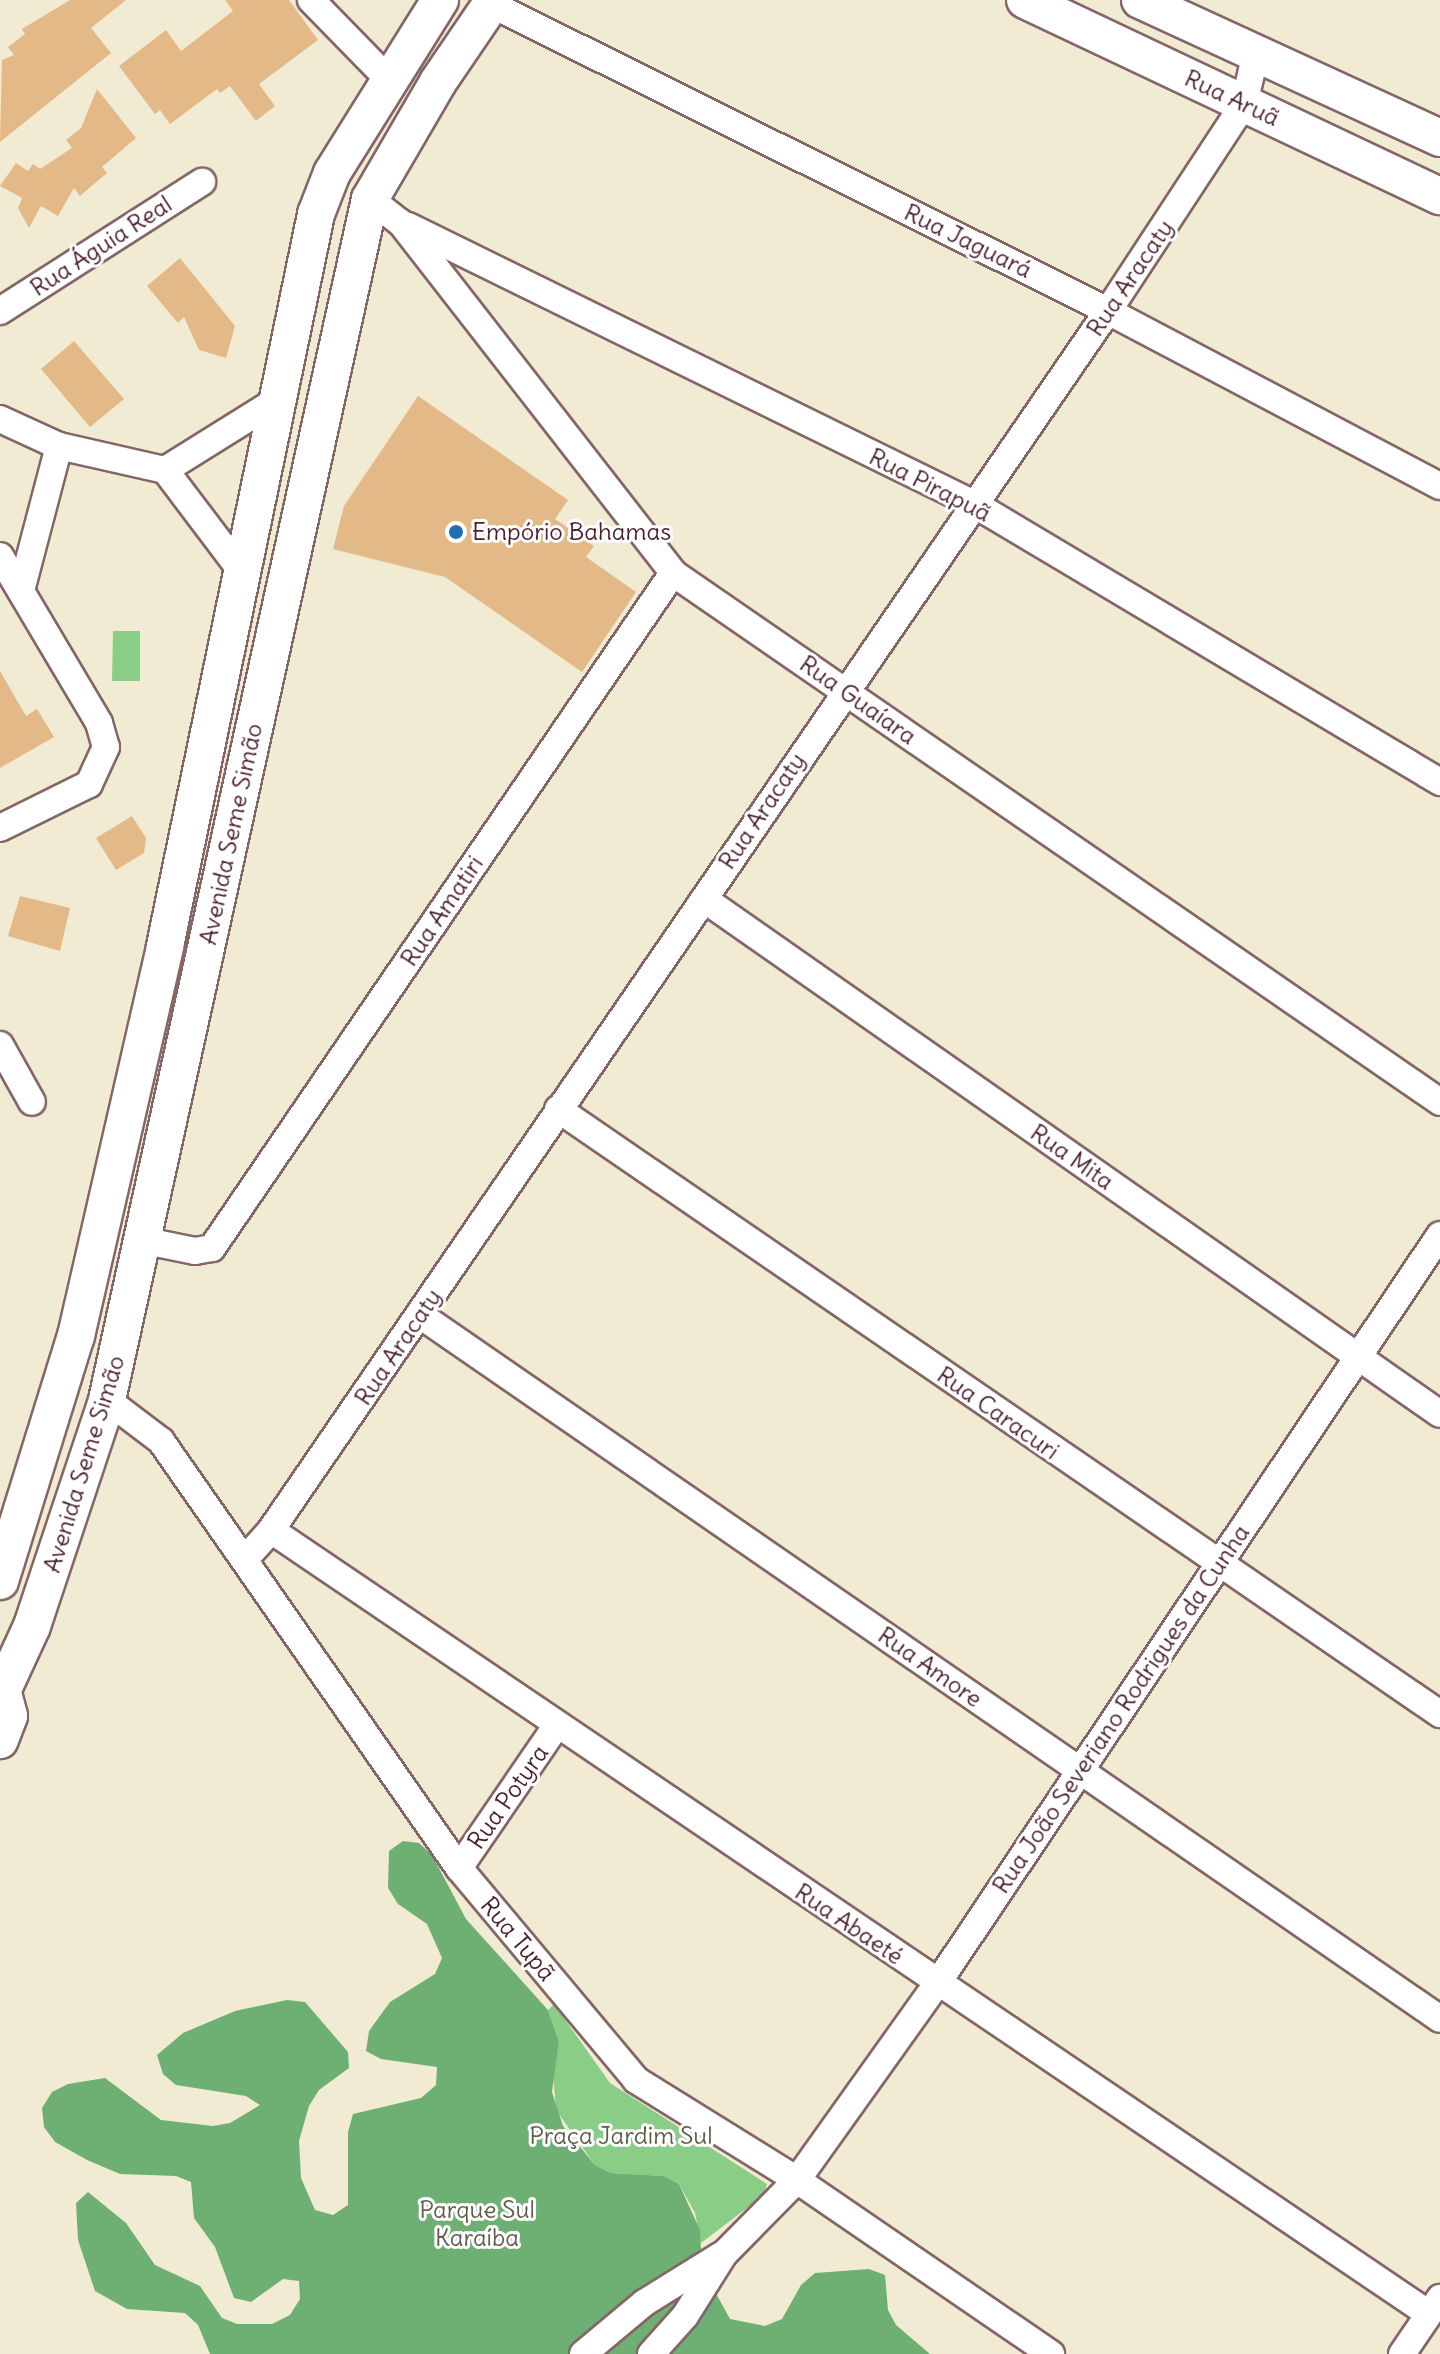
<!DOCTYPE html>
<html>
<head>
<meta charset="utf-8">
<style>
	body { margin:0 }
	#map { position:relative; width:1440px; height:2354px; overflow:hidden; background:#f2ebd4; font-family:Delius,sans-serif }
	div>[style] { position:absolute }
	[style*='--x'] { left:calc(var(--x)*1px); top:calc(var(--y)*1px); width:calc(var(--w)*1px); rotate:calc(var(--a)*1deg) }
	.green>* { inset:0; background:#89cd87 }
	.forest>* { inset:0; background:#6eb074 }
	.building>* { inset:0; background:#e2b987 }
	.roads { filter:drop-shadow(2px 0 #856666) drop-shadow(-2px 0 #856666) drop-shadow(0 2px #856666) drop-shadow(0 -2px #856666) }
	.street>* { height:26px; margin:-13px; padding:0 13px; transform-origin:13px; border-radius:13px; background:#fff }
	.secondary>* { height:36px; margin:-18px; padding:0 18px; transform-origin:18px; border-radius:18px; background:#fff }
	.dots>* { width:22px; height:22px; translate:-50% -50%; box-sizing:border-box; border:4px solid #fff; border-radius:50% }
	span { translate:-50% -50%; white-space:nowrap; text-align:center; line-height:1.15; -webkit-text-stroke:6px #fff; paint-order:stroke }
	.street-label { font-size:24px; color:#4a1f2b }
	.poi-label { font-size:24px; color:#4a1f2b }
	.left { translate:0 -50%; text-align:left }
	.park-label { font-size:24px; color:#605c4b }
</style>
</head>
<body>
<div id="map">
	<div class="green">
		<div style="clip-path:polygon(113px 631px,140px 631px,140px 681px,112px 681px)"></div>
		<div style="clip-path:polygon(554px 2004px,610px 2083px,767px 2184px,764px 2195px,701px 2243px,695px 2213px,679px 2184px,664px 2176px,611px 2173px,595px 2165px,556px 2110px,553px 2073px,559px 2041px,548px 2010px)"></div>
	</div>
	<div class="forest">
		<div style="clip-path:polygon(403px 1841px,419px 1843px,432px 1855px,466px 1919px,548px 2010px,559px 2041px,552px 2092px,563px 2126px,595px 2165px,611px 2173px,664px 2176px,679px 2184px,700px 2230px,702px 2268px,730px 2319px,765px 2326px,782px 2319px,801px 2285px,815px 2273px,869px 2269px,885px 2275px,888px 2310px,896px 2325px,930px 2354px,210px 2354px,198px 2325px,185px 2313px,127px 2309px,95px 2291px,78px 2240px,76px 2203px,88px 2192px,126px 2223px,155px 2265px,200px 2286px,222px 2318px,237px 2324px,272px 2324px,290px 2315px,300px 2299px,299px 2281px,283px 2279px,251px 2302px,234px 2298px,215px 2247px,194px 2218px,191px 2182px,176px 2176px,120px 2174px,87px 2160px,55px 2142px,44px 2127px,42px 2108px,52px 2092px,68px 2084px,105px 2078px,161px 2120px,213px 2126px,230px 2123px,260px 2105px,246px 2096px,176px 2085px,163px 2074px,157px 2055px,183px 2033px,235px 2011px,287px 2000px,305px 2002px,348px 2052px,349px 2068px,319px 2090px,309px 2106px,299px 2141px,301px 2178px,315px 2210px,333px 2215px,348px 2205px,348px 2132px,353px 2114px,421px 2098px,436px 2085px,437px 2067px,381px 2059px,366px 2051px,369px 2031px,390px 2002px,435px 1974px,442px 1958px,427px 1924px,398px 1904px,388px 1888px,389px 1851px)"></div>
	</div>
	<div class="building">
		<div style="clip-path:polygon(70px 0,126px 0,91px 28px,111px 53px,0 142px,2px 60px,14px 55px,8px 47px,25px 34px,22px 29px)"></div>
		<div style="clip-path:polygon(225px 0,289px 0,318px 40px,259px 84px,275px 106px,256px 121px,230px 86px,220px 93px,217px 89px,170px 124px,160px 110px,155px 114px,119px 66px,166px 30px,181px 51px,233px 11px)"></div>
		<div style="clip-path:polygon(97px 89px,136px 138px,102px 167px,107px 173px,80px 196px,74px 188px,58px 216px,41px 206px,29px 228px,18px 208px,22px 198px,0 186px,16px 163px,28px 171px,33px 164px,40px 169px,72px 148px,66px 140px,81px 128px)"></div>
		<div style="clip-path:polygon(180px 258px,235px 326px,226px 358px,199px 350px,184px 317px,178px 323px,147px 286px)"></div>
		<div style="clip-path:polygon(74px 341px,124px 399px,90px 427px,41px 369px)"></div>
		<div style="clip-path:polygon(418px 396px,568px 500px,555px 519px,594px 546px,586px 557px,636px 592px,582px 672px,445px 577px,333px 549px,344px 506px)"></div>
		<div style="clip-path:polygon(0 671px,26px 716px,37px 709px,54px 737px,0 768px)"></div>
		<div style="clip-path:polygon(132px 816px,146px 838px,144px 853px,116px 870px,96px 838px)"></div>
		<div style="clip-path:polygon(20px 896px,70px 908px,60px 951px,8px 936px)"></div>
	</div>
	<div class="roads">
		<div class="street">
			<div style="--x:311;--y:0;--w:110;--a:45.7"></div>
			<div style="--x:491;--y:4;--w:689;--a:26.45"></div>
			<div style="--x:1108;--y:311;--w:375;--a:27.8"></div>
			<div style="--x:370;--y:199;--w:39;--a:38"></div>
			<div style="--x:401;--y:223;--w:443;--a:52.1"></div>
			<div style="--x:673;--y:573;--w:932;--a:34.59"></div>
			<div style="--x:408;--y:226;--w:631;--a:26.16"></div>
			<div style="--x:974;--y:504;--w:543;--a:30.82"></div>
			<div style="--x:0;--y:311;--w:240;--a:-32.6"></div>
			<div style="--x:0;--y:419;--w:65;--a:24.6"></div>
			<div style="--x:59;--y:446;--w:109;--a:12.8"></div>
			<div style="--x:165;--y:470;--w:124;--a:52.9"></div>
			<div style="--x:165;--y:470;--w:128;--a:-32"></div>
			<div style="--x:0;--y:556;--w:194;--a:59.3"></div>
			<div style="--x:99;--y:723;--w:25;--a:74"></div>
			<div style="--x:106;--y:747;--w:41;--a:114.7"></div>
			<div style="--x:89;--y:784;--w:99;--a:153.7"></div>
			<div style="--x:22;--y:587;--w:146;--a:-75.3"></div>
			<div style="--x:704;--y:899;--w:898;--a:34.98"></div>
			<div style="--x:0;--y:1045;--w:65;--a:60.7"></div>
			<div style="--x:558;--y:1109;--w:1070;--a:34.45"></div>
			<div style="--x:146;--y:1241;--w:50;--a:11.5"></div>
			<div style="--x:195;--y:1251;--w:17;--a:-10"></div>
			<div style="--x:212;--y:1248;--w:817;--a:-55.67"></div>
			<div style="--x:420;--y:1315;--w:1239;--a:34.61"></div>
			<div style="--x:107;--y:1400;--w:68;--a:37.2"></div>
			<div style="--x:161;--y:1441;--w:521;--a:55.09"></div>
			<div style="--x:459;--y:1868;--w:276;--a:50.1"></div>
			<div style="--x:636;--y:2080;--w:190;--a:31.8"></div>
			<div style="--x:797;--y:2180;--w:308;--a:34.4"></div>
			<div style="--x:271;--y:1530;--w:1398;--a:34.1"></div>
			<div style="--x:246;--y:1558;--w:38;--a:-48"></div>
			<div style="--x:271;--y:1530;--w:1479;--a:-55.53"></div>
			<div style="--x:1108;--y:311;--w:248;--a:-56.7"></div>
			<div style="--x:1244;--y:104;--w:52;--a:-76.8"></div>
			<div style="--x:459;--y:1868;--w:173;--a:-55.6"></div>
			<div style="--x:583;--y:2354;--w:80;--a:-39.9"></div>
			<div style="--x:644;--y:2303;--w:91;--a:-31.9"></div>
			<div style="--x:651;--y:2354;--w:51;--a:-48.2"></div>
			<div style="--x:685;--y:2316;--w:73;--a:-57.8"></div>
			<div style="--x:724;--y:2254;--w:104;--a:-45.4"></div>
			<div style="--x:797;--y:2180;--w:241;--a:-54.5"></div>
			<div style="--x:937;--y:1984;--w:902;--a:-56.12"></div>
			<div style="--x:1402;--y:2354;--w:68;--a:-55.8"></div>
		</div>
		<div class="secondary">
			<div style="--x:1025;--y:0;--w:459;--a:25.3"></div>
			<div style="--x:1140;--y:0;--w:330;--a:24.7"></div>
			<div style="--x:0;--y:1581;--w:257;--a:-72.8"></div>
			<div style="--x:76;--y:1336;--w:400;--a:-77.1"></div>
			<div style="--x:165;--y:946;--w:747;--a:-78.34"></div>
			<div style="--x:316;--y:214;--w:44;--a:-68.7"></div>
			<div style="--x:332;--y:173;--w:204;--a:-58"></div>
			<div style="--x:0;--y:1682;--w:35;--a:75"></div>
			<div style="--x:9;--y:1716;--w:26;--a:111"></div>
			<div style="--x:4;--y:1687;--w:67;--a:-65.3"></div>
			<div style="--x:32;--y:1626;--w:238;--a:-71.6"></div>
			<div style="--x:107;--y:1400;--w:1229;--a:-77.65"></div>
			<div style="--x:370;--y:199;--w:135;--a:-59.8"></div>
			<div style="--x:438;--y:82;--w:99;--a:-55.7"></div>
		</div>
	</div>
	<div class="dots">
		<div style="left:456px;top:532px;background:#1f6fb2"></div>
	</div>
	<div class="street-label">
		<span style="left:1232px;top:98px;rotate:25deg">Rua Aruã</span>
		<span style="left:968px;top:241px;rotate:26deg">Rua Jaguará</span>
		<span style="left:101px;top:246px;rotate:-33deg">Rua Águia Real</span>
		<span style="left:1130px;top:278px;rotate:-56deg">Rua Aracaty</span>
		<span style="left:930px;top:485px;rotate:27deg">Rua Pirapuã</span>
		<span style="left:858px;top:700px;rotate:35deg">Rua Guaíara</span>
		<span style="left:762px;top:811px;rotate:-56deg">Rua Aracaty</span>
		<span style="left:231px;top:834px;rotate:-78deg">Avenida Seme Simão</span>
		<span style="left:442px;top:911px;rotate:-56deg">Rua Amatiri</span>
		<span style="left:1072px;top:1157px;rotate:35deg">Rua Mita</span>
		<span style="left:398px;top:1347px;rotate:-56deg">Rua Aracaty</span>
		<span style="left:998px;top:1413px;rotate:35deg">Rua Caracuri</span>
		<span style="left:84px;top:1464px;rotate:-73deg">Avenida Seme Simão</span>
		<span style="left:930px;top:1667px;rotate:35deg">Rua Amore</span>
		<span style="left:1121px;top:1709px;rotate:-56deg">Rua João Severiano Rodrigues da Cunha</span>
		<span style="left:508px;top:1797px;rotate:-55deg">Rua Potyra</span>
		<span style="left:849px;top:1924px;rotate:34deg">Rua Abaeté</span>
		<span style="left:518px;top:1939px;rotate:50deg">Rua Tupã</span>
	</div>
	<div class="poi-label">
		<span class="left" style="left:472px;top:532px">Empório Bahamas</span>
	</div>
	<div class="park-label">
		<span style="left:621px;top:2136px">Praça Jardim Sul</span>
		<span style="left:477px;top:2224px">Parque Sul<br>Karaíba</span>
	</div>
</div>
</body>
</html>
